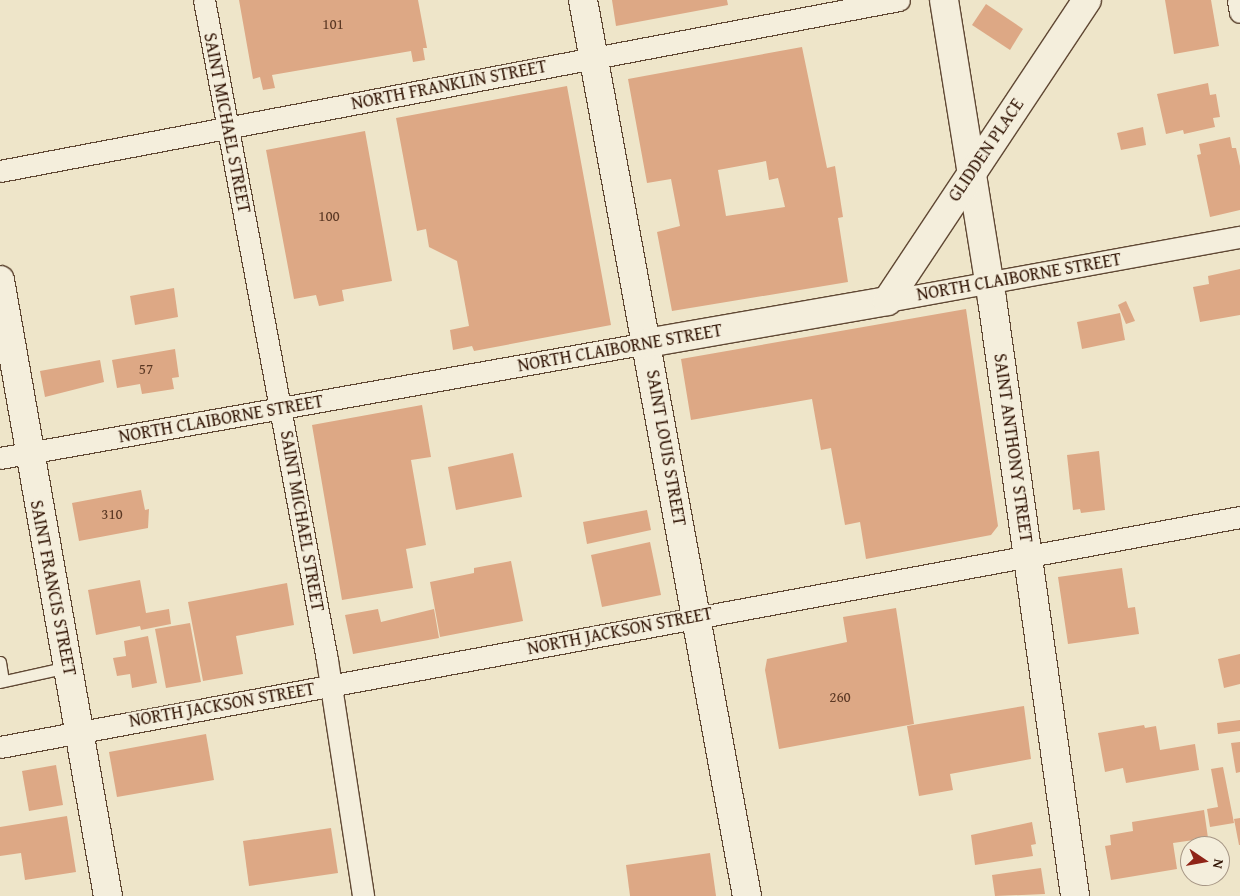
<!DOCTYPE html>
<html>
<head>
<meta charset="utf-8">
<style>
	body { margin:0 }
	#map { position:relative; width:1240px; height:896px; overflow:hidden; background:#eee5c9; font-family:"Gentium Book Plus",serif }
	div>[style] { position:absolute }
	[style*='--x'] { left:calc(var(--x)*1px); top:calc(var(--y)*1px); width:calc(var(--w)*1px); rotate:calc(var(--a)*1deg) }
	.building>* { inset:0; background:#dda885 }
	.roads { filter:drop-shadow(1px 0 #604834) drop-shadow(-1px 0 #604834) drop-shadow(0 1px #604834) drop-shadow(0 -1px #604834) }
	.lane>* { height:11px; margin:-5.5px; padding:0 5.5px; transform-origin:5.5px; border-radius:5.5px; background:#f4eedc }
	.street>* { height:21px; margin:-10.5px; padding:0 10.5px; transform-origin:10.5px; border-radius:10.5px; background:#f4eedc }
	.secondary>* { height:28px; margin:-14px; padding:0 14px; transform-origin:14px; border-radius:14px; background:#f4eedc }
	span { translate:-50% -50%; white-space:nowrap; text-align:center; line-height:1.15; -webkit-text-stroke:4.5px #f4eedc; paint-order:stroke }
	.number-label { font-size:15px; color:#5b3824 }
	.number-label span { -webkit-text-stroke-width:0 }
	.street-label { font-size:18px; color:#301303 }
	.north { position:absolute; left:1180px; top:836px; width:50px; height:50px; box-sizing:border-box; background:#f4eedc; border:1px solid #a69685; border-radius:50%; rotate:102deg; font-size:14px; font-weight:700; line-height:20px; text-align:center; color:#301303 }
	.north::after { content:''; display:block; margin:auto; width:18px; height:22px; background:#8f2418; clip-path:polygon(50% 0,100% 100%,50% 72%,0 100%) }
</style>
</head>
<body>
<div id="map">
	<div class="building">
		<div style="clip-path:polygon(239px 0,418px 0,427px 48px,423px 48px,425px 60px,413px 62px,411px 51px,272px 75px,275px 88px,263px 90px,260px 77px,253px 79px)"></div>
		<div style="clip-path:polygon(612px 0,727px 0,728px 5px,616px 26px)"></div>
		<div style="clip-path:polygon(1165px 0,1211px 0,1219px 46px,1174px 54px)"></div>
		<div style="clip-path:polygon(986px 4px,1023px 29px,1010px 50px,972px 25px)"></div>
		<div style="clip-path:polygon(evenodd,802px 47px,827px 168px,835px 166px,843px 217px,838px 218px,848px 282px,672px 311px,657px 232px,680px 226px,671px 179px,647px 183px,628px 79px,802px 47px,766px 161px,769px 180px,778px 178px,785px 207px,726px 216px,718px 170px,766px 161px)"></div>
		<div style="clip-path:polygon(1208px 83px,1210px 95px,1216px 94px,1220px 117px,1213px 118px,1215px 127px,1184px 134px,1183px 130px,1166px 134px,1157px 94px)"></div>
		<div style="clip-path:polygon(567px 86px,611px 325px,474px 351px,472px 346px,453px 350px,450px 330px,469px 326px,457px 261px,429px 247px,426px 229px,417px 231px,396px 118px)"></div>
		<div style="clip-path:polygon(1143px 127px,1146px 145px,1121px 150px,1117px 133px)"></div>
		<div style="clip-path:polygon(365px 131px,392px 281px,342px 290px,344px 301px,319px 306px,316px 295px,294px 299px,266px 150px)"></div>
		<div style="clip-path:polygon(1230px 137px,1232px 148px,1236px 148px,1240px 166px,1240px 210px,1210px 217px,1197px 155px,1201px 154px,1199px 144px)"></div>
		<div style="clip-path:polygon(1240px 269px,1240px 315px,1200px 322px,1193px 287px,1209px 284px,1208px 276px)"></div>
		<div style="clip-path:polygon(174px 288px,178px 317px,135px 325px,130px 296px)"></div>
		<div style="clip-path:polygon(1126px 301px,1135px 321px,1126px 324px,1118px 305px)"></div>
		<div style="clip-path:polygon(966px 309px,998px 526px,991px 535px,866px 559px,860px 522px,845px 525px,831px 448px,821px 450px,812px 399px,691px 420px,681px 359px)"></div>
		<div style="clip-path:polygon(1120px 313px,1125px 340px,1082px 349px,1077px 322px)"></div>
		<div style="clip-path:polygon(175px 349px,179px 377px,172px 378px,174px 389px,142px 394px,140px 384px,117px 388px,112px 360px)"></div>
		<div style="clip-path:polygon(100px 360px,104px 382px,45px 397px,40px 371px)"></div>
		<div style="clip-path:polygon(422px 405px,431px 457px,411px 460px,426px 545px,406px 549px,413px 588px,342px 600px,312px 425px)"></div>
		<div style="clip-path:polygon(1099px 451px,1105px 510px,1081px 513px,1080px 509px,1073px 510px,1067px 455px)"></div>
		<div style="clip-path:polygon(513px 453px,522px 497px,456px 510px,448px 467px)"></div>
		<div style="clip-path:polygon(141px 490px,145px 510px,149px 509px,148px 528px,79px 541px,72px 503px)"></div>
		<div style="clip-path:polygon(647px 510px,651px 530px,587px 544px,583px 522px)"></div>
		<div style="clip-path:polygon(650px 542px,661px 595px,602px 607px,591px 555px)"></div>
		<div style="clip-path:polygon(511px 561px,523px 621px,440px 637px,430px 582px,474px 573px,474px 568px)"></div>
		<div style="clip-path:polygon(1122px 568px,1128px 608px,1135px 607px,1139px 634px,1068px 644px,1058px 577px)"></div>
		<div style="clip-path:polygon(140px 580px,146px 613px,169px 609px,171px 624px,141px 630px,140px 626px,96px 635px,88px 590px)"></div>
		<div style="clip-path:polygon(287px 583px,294px 625px,236px 636px,243px 674px,203px 681px,188px 602px)"></div>
		<div style="clip-path:polygon(896px 608px,914px 724px,779px 749px,765px 670px,767px 659px,847px 642px,843px 617px)"></div>
		<div style="clip-path:polygon(378px 609px,381px 622px,434px 609px,439px 638px,353px 654px,345px 615px)"></div>
		<div style="clip-path:polygon(190px 623px,201px 682px,166px 688px,155px 629px)"></div>
		<div style="clip-path:polygon(148px 636px,157px 683px,132px 688px,130px 674px,117px 676px,113px 658px,126px 656px,124px 641px)"></div>
		<div style="clip-path:polygon(1240px 654px,1240px 684px,1224px 688px,1218px 659px)"></div>
		<div style="clip-path:polygon(1024px 706px,1031px 759px,950px 774px,953px 790px,919px 796px,907px 726px)"></div>
		<div style="clip-path:polygon(1240px 720px,1240px 731px,1218px 734px,1217px 723px)"></div>
		<div style="clip-path:polygon(1144px 725px,1145px 728px,1156px 726px,1160px 750px,1195px 744px,1199px 770px,1126px 783px,1123px 768px,1105px 772px,1098px 733px)"></div>
		<div style="clip-path:polygon(206px 734px,214px 780px,117px 797px,109px 752px)"></div>
		<div style="clip-path:polygon(1240px 742px,1240px 772px,1236px 773px,1231px 743px)"></div>
		<div style="clip-path:polygon(56px 765px,63px 805px,29px 811px,22px 771px)"></div>
		<div style="clip-path:polygon(1223px 767px,1234px 823px,1210px 827px,1207px 809px,1218px 807px,1211px 769px)"></div>
		<div style="clip-path:polygon(1204px 810px,1208px 838px,1173px 843px,1177px 869px,1111px 880px,1105px 846px,1111px 845px,1110px 835px,1133px 831px,1132px 822px)"></div>
		<div style="clip-path:polygon(67px 816px,76px 872px,25px 880px,21px 853px,0 856px,0 827px)"></div>
		<div style="clip-path:polygon(1240px 818px,1240px 845px,1239px 845px,1234px 819px)"></div>
		<div style="clip-path:polygon(1032px 822px,1036px 844px,1031px 845px,1033px 856px,975px 865px,971px 835px)"></div>
		<div style="clip-path:polygon(331px 828px,338px 873px,249px 886px,243px 841px)"></div>
		<div style="clip-path:polygon(710px 853px,716px 896px,630px 896px,626px 865px)"></div>
		<div style="clip-path:polygon(1041px 868px,1045px 894px,995px 896px,992px 875px)"></div>
	</div>
	<div class="roads">
		<div class="lane">
			<div style="--x:0;--y:662;--w:19;--a:81"></div>
			<div style="--x:0;--y:682;--w:70;--a:-12.4"></div>
		</div>
		<div class="street">
			<div style="--x:204;--y:0;--w:671;--a:79.44"></div>
			<div style="--x:327;--y:660;--w:239;--a:81.3"></div>
			<div style="--x:1238;--y:0;--w:12;--a:81"></div>
			<div style="--x:0;--y:171;--w:915;--a:-10.77"></div>
			<div style="--x:887;--y:301;--w:359;--a:-10.3"></div>
			<div style="--x:0;--y:458;--w:657;--a:-10.08"></div>
			<div style="--x:0;--y:747;--w:1261;--a:-10.51"></div>
		</div>
		<div class="secondary">
			<div style="--x:583;--y:0;--w:911;--a:79.63"></div>
			<div style="--x:944;--y:0;--w:303;--a:80.9"></div>
			<div style="--x:992;--y:299;--w:603;--a:82.08"></div>
			<div style="--x:0;--y:280;--w:625;--a:80.06"></div>
			<div style="--x:647;--y:343;--w:244;--a:-9.9"></div>
			<div style="--x:887;--y:301;--w:361;--a:-56.4"></div>
		</div>
	</div>
	<div class="number-label">
		<span style="left:333px;top:24px">101</span>
		<span style="left:329px;top:216px">100</span>
		<span style="left:146px;top:369px">57</span>
		<span style="left:112px;top:514px">310</span>
		<span style="left:840px;top:697px">260</span>
	</div>
	<div class="street-label">
		<span style="left:449px;top:85px;rotate:-11deg">NORTH FRANKLIN STREET</span>
		<span style="left:227px;top:123px;rotate:79deg">SAINT MICHAEL STREET</span>
		<span style="left:986px;top:150px;rotate:-56deg">GLIDDEN PLACE</span>
		<span style="left:1019px;top:277px;rotate:-10deg">NORTH CLAIBORNE STREET</span>
		<span style="left:620px;top:348px;rotate:-10deg">NORTH CLAIBORNE STREET</span>
		<span style="left:221px;top:419px;rotate:-10deg">NORTH CLAIBORNE STREET</span>
		<span style="left:666px;top:448px;rotate:80deg">SAINT LOUIS STREET</span>
		<span style="left:1013px;top:448px;rotate:82deg">SAINT ANTHONY STREET</span>
		<span style="left:302px;top:521px;rotate:80deg">SAINT MICHAEL STREET</span>
		<span style="left:53px;top:588px;rotate:79deg">SAINT FRANCIS STREET</span>
		<span style="left:620px;top:631px;rotate:-11deg">NORTH JACKSON STREET</span>
		<span style="left:222px;top:705px;rotate:-10deg">NORTH JACKSON STREET</span>
	</div>
	<div class="north">N</div>
</div>
</body>
</html>
